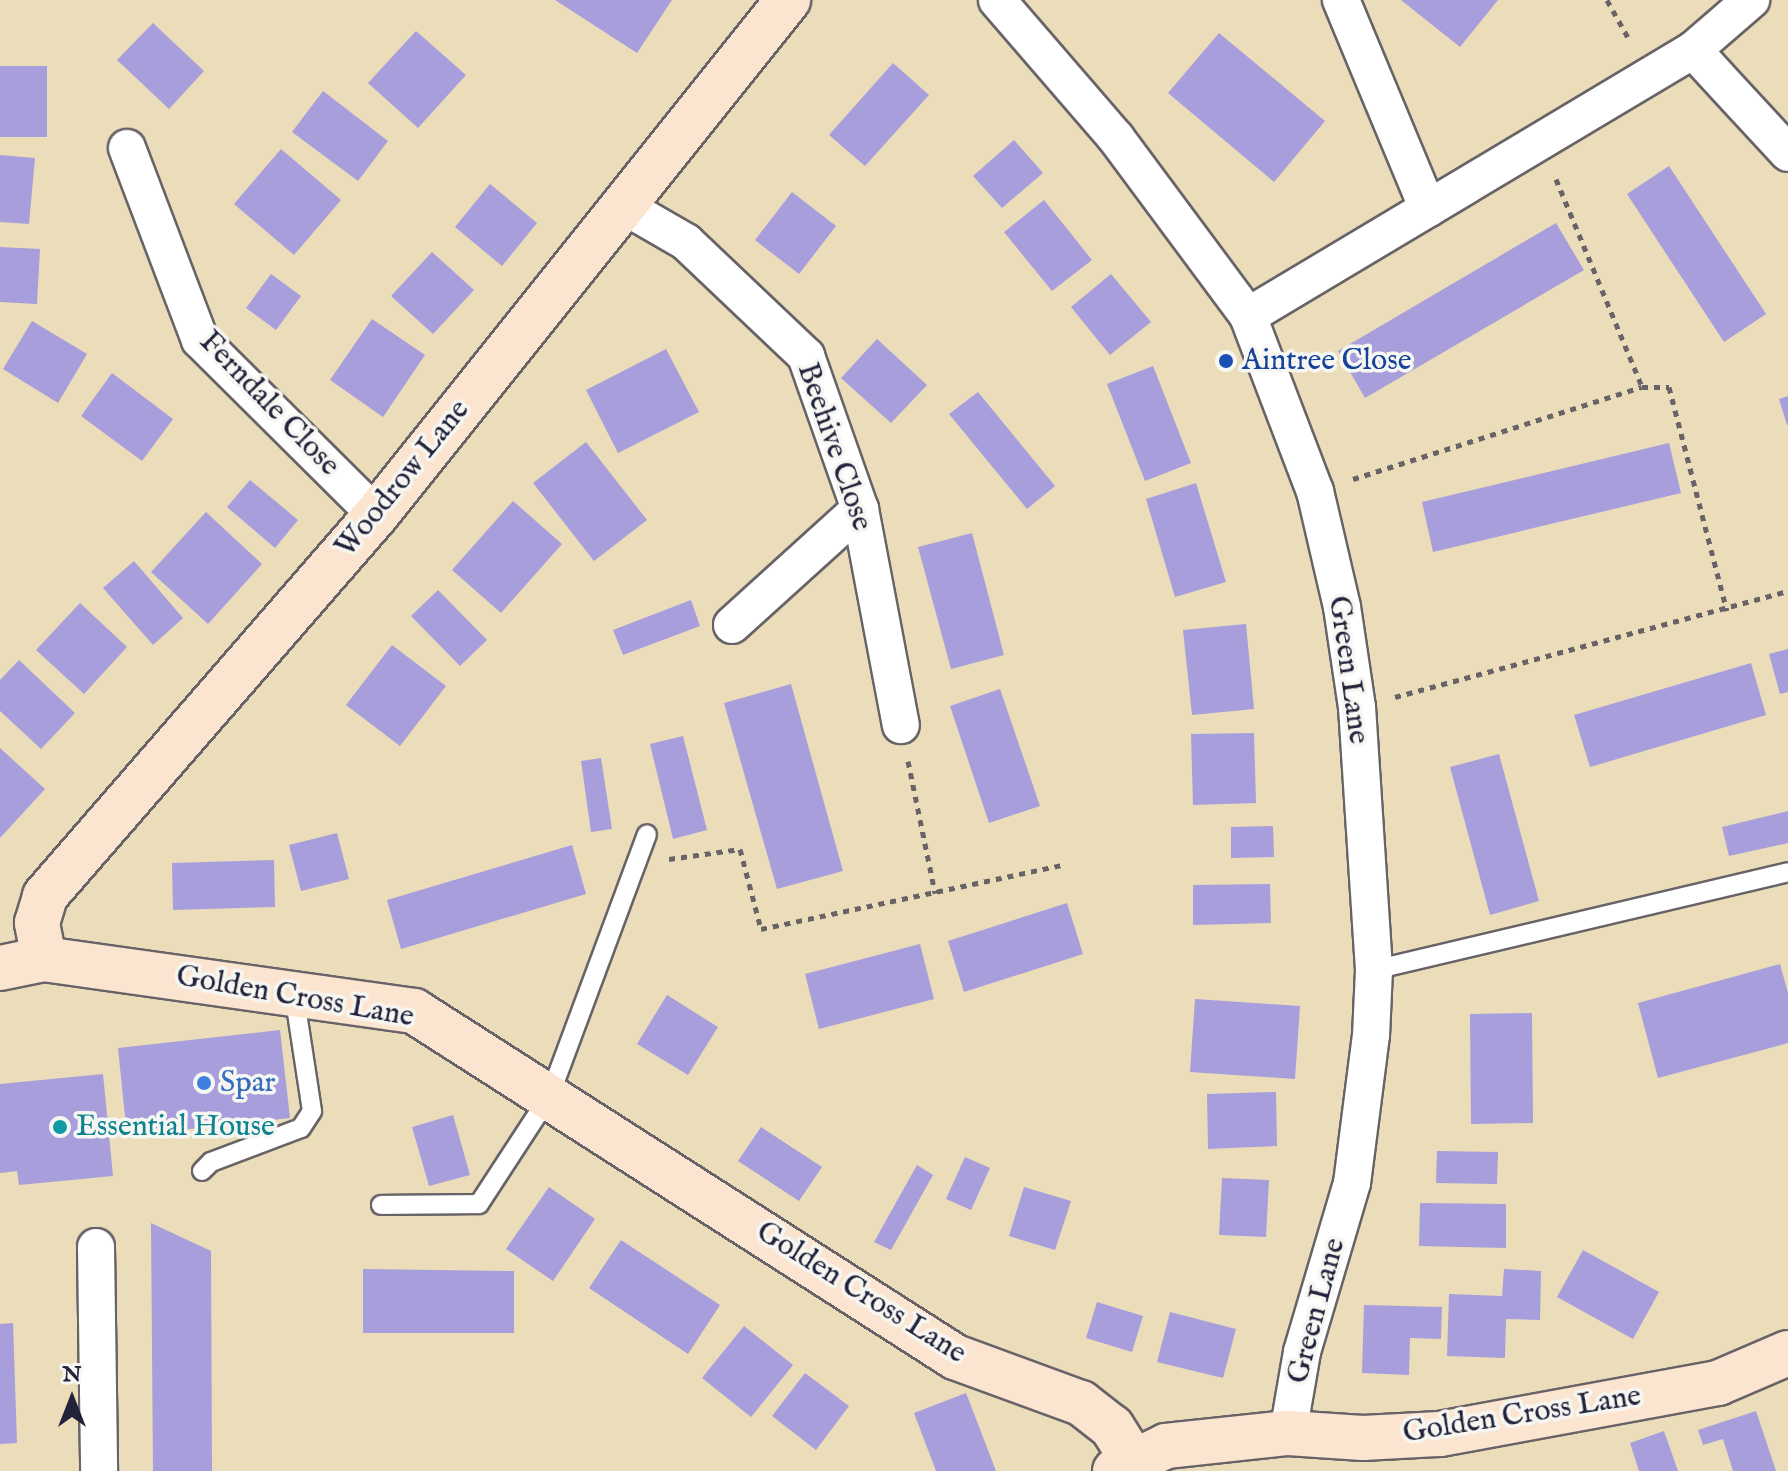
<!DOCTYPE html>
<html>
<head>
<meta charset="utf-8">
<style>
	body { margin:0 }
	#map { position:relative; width:1788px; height:1471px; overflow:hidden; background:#ebddba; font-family:"IM FELL English",serif }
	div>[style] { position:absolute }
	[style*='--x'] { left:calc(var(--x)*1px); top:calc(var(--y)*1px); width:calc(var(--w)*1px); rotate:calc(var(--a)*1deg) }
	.building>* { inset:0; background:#a79edb }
	.path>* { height:5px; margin-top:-2.5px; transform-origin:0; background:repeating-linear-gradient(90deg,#686367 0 6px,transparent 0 12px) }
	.roads { filter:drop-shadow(2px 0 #686367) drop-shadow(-2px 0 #686367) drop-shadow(0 2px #686367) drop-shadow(0 -2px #686367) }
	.lane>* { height:18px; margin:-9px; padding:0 9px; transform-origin:9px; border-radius:9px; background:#fff }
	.street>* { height:36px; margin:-18px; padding:0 18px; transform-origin:18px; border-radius:18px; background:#fff }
	.secondary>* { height:44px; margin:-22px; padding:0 22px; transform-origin:22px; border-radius:22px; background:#fce5d0 }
	.dots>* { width:22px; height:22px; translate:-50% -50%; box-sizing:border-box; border:4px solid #f6f6f2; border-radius:50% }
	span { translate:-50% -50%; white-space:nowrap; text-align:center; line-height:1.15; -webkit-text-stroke:7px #f6f6f2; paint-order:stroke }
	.transit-label { font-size:30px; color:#164399 }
	.left { translate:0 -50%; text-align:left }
	.street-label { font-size:30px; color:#22223b }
	.shop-label { font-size:30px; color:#366cbe }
	.culture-label { font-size:30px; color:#0d838f }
	.north { position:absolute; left:32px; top:1359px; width:80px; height:80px; -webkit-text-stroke:6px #f6f6f2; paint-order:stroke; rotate:0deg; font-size:22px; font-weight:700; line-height:32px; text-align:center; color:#22223b }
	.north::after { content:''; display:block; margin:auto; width:28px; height:36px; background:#22223b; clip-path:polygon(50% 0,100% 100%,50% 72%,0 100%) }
</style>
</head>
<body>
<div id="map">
	<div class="building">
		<div style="clip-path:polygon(555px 0,672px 0,637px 53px)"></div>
		<div style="clip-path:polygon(1401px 0,1498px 0,1460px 47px)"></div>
		<div style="clip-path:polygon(153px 23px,204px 71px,169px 109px,117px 60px)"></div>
		<div style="clip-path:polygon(416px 31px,466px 75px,418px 128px,368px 83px)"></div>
		<div style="clip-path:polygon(1219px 33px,1325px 121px,1274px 182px,1168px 93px)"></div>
		<div style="clip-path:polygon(893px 63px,929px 95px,865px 166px,829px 135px)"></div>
		<div style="clip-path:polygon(0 66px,47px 66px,47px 137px,0 137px)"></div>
		<div style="clip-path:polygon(323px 91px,388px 141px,358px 181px,292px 132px)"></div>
		<div style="clip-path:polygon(1014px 140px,1043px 173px,1002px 208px,973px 176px)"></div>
		<div style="clip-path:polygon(281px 149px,341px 200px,294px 255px,234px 204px)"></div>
		<div style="clip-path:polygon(0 155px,35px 158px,29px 224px,0 222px)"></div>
		<div style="clip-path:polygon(1669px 166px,1766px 314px,1724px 342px,1627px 194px)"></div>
		<div style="clip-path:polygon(490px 184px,537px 223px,502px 266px,455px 227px)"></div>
		<div style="clip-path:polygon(792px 192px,836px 226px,799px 274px,755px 240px)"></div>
		<div style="clip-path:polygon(1044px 200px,1092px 260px,1052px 291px,1004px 232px)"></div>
		<div style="clip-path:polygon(1556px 223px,1584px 270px,1365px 398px,1338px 351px)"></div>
		<div style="clip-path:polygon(0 247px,40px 249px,37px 304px,0 302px)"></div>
		<div style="clip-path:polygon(432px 252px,474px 290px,433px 334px,391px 296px)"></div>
		<div style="clip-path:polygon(271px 274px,301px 296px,276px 330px,246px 308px)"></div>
		<div style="clip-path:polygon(1111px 274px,1151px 322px,1110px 355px,1071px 307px)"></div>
		<div style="clip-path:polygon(372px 319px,425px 355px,383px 417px,330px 380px)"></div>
		<div style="clip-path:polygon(32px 321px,87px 354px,58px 403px,3px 369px)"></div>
		<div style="clip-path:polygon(877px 339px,927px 385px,891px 423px,841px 378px)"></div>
		<div style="clip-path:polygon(666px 349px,699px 412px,618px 453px,586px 390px)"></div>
		<div style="clip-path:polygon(1153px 366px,1191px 463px,1145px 481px,1107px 384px)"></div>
		<div style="clip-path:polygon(112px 373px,173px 419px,142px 461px,81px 416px)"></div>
		<div style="clip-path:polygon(978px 392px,1055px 486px,1027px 509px,949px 414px)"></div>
		<div style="clip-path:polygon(1788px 396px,1788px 425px,1787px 425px,1779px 399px)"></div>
		<div style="clip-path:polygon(586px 442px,647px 520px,594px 561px,533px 483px)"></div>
		<div style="clip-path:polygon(1669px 443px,1681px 493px,1433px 552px,1422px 502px)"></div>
		<div style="clip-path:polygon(250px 480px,298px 520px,275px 548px,227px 507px)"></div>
		<div style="clip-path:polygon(1196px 483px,1226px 582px,1175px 597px,1146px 499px)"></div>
		<div style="clip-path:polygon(513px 501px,562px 544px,501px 613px,452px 570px)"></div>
		<div style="clip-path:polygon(206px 512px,262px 564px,208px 624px,151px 572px)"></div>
		<div style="clip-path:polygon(972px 533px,1004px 655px,951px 669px,918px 547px)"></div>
		<div style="clip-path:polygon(134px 561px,183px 618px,153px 645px,103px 588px)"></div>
		<div style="clip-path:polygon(438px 590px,487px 640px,460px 666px,411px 616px)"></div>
		<div style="clip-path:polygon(691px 600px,700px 626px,623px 655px,613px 630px)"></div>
		<div style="clip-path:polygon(80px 603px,127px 647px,84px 694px,36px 650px)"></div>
		<div style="clip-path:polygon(1246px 624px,1254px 709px,1192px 715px,1183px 630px)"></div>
		<div style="clip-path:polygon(392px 645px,446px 686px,400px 746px,346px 705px)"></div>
		<div style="clip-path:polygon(1788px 649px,1788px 692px,1780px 694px,1769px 654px)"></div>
		<div style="clip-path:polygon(19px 660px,75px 713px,41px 749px,0 711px,0 680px)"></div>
		<div style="clip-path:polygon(1751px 663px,1766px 715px,1590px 767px,1574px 715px)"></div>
		<div style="clip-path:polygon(791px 684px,843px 871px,777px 889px,724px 703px)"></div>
		<div style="clip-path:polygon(1000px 689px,1040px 806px,989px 823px,950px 706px)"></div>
		<div style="clip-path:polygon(1254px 733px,1256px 803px,1193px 805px,1191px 734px)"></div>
		<div style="clip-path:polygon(683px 736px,707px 830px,673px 839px,650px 744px)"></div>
		<div style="clip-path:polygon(0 748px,45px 789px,0 838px)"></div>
		<div style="clip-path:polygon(1499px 754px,1539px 901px,1490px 915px,1450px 767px)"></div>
		<div style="clip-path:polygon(601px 758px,612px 829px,591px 832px,581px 761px)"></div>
		<div style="clip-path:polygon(1788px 811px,1788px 843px,1729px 856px,1722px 827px)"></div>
		<div style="clip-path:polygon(1273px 826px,1274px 857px,1231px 858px,1231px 827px)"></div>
		<div style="clip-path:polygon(337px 833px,349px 879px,301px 891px,289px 845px)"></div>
		<div style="clip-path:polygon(572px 845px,586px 894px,401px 949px,387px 900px)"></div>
		<div style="clip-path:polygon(274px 860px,275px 907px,173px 910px,172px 863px)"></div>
		<div style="clip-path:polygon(1270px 884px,1271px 923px,1193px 925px,1193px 885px)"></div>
		<div style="clip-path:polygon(1067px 903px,1083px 954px,964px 992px,948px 941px)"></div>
		<div style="clip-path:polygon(920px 944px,934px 999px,819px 1029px,805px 974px)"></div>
		<div style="clip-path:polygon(1780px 964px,1788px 993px,1788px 1043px,1658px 1078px,1638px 1003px)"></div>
		<div style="clip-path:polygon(667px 995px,718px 1027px,688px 1075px,637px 1044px)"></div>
		<div style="clip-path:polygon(1195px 999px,1300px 1006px,1295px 1079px,1190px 1072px)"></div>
		<div style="clip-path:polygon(1532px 1013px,1533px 1123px,1471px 1124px,1470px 1014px)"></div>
		<div style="clip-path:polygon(280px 1030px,290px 1118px,127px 1136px,118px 1048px)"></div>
		<div style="clip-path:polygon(103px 1074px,113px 1176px,19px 1185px,17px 1171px,0 1173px,0 1084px)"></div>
		<div style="clip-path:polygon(1276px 1092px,1277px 1146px,1208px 1149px,1207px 1094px)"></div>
		<div style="clip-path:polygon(453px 1115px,470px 1175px,429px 1186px,412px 1127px)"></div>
		<div style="clip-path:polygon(761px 1127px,822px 1167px,799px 1201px,738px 1161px)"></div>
		<div style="clip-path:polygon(1437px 1151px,1498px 1152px,1497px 1184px,1436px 1183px)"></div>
		<div style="clip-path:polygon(965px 1157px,990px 1168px,971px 1210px,946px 1199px)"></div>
		<div style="clip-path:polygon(917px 1165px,933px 1175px,891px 1250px,874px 1242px)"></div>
		<div style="clip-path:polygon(1222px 1178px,1269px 1180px,1266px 1237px,1219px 1235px)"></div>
		<div style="clip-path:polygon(549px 1187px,595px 1219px,553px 1281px,506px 1249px)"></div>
		<div style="clip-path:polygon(1024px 1187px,1071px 1201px,1055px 1250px,1009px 1236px)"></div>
		<div style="clip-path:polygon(1420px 1203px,1506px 1204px,1506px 1248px,1419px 1246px)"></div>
		<div style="clip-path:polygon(151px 1223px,211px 1251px,212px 1471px,153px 1471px)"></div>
		<div style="clip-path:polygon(621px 1240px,720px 1305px,688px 1354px,589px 1288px)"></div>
		<div style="clip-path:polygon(1583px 1250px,1659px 1292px,1633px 1339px,1557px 1297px)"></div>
		<div style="clip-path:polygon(363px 1269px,514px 1271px,514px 1333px,363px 1333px)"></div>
		<div style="clip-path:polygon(1504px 1269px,1541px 1271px,1540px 1320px,1506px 1319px,1505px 1358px,1447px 1356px,1449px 1294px,1502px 1296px)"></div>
		<div style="clip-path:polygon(1097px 1302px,1143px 1316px,1132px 1352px,1086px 1338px)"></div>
		<div style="clip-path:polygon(1364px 1305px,1442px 1307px,1441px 1339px,1410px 1338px,1409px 1375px,1362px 1373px)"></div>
		<div style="clip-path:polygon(1170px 1312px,1236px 1329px,1223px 1378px,1157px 1362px)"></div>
		<div style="clip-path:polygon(13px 1323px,17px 1443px,0 1444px,0 1324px)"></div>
		<div style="clip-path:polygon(744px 1326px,793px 1365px,751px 1417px,702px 1378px)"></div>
		<div style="clip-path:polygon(805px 1373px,849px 1406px,816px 1450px,772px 1416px)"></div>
		<div style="clip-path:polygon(966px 1393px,996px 1471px,936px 1471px,914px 1413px)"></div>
		<div style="clip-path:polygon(1756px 1411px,1776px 1471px,1733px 1471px,1723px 1439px,1703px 1445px,1698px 1430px)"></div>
		<div style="clip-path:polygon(1664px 1431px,1678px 1471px,1639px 1471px,1630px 1443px)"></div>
	</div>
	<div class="path">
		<div style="--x:1607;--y:0;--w:47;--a:60.7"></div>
		<div style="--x:1556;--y:179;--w:225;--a:67.5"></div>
		<div style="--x:1642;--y:387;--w:27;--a:0"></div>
		<div style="--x:1669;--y:387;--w:231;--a:75.5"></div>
		<div style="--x:1353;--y:479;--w:303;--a:-17.7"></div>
		<div style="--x:1395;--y:697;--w:407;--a:-15.1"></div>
		<div style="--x:908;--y:761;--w:135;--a:78.4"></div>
		<div style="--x:669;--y:859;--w:72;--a:-8"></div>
		<div style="--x:740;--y:849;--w:83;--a:75.3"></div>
		<div style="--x:761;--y:929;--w:307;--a:-12"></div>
	</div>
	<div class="roads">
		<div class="lane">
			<div style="--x:1374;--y:970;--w:425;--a:-13.3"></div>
			<div style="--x:202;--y:1171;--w:13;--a:-45"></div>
			<div style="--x:211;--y:1162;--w:96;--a:-20.7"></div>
			<div style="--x:301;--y:1128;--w:20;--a:-57"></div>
			<div style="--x:312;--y:1111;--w:118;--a:-98.7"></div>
			<div style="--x:381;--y:1205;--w:98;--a:-0.6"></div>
			<div style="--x:479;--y:1204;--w:130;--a:-56.9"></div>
			<div style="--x:550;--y:1095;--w:278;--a:-69.6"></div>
		</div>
		<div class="street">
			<div style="--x:997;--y:0;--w:182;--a:49.2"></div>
			<div style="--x:1116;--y:138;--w:222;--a:53.4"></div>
			<div style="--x:1248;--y:316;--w:187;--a:69.1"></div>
			<div style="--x:1315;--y:491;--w:119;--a:76.9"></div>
			<div style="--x:1342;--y:607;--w:101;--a:81.5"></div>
			<div style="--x:1357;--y:707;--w:264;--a:86.3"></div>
			<div style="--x:1374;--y:970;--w:65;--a:92.6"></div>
			<div style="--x:1371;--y:1035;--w:149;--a:97.3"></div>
			<div style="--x:1352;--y:1183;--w:176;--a:106.5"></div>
			<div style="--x:1302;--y:1352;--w:82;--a:99.8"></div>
			<div style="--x:1341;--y:0;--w:226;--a:67.4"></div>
			<div style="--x:1693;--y:50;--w:140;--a:47.3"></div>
			<div style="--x:127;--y:148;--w:205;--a:69.2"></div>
			<div style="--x:200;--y:340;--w:248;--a:44.8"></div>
			<div style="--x:622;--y:205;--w:74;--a:30"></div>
			<div style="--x:686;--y:242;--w:166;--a:43.5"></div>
			<div style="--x:806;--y:356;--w:162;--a:70.6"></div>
			<div style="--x:860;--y:509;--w:220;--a:79.3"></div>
			<div style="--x:1248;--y:316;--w:518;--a:-30.87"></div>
			<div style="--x:1693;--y:50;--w:77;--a:-40.8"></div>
			<div style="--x:732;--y:625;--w:173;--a:-42.2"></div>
			<div style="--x:96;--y:1247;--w:224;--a:89.2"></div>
		</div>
		<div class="secondary">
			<div style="--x:44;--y:959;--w:37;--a:-101"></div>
			<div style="--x:37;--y:923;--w:28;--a:-73"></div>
			<div style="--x:45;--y:896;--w:505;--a:-49.02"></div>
			<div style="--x:376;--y:515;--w:660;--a:-51.34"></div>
			<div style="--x:0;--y:968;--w:45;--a:-11.6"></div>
			<div style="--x:44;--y:959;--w:374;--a:8"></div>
			<div style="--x:414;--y:1011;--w:642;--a:32.6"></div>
			<div style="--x:955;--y:1357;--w:134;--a:20.1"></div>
			<div style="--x:1081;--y:1403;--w:39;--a:38"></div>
			<div style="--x:1112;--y:1427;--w:38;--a:58"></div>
			<div style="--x:1115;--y:1471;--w:57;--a:-26.1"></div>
			<div style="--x:1166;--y:1446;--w:123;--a:-6.1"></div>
			<div style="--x:1288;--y:1433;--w:75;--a:3.8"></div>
			<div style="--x:1363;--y:1438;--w:77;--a:-3"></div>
			<div style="--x:1440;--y:1434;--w:283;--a:-10.4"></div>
			<div style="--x:1718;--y:1383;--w:76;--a:-23.2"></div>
		</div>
	</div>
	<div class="dots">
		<div style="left:1226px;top:361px;background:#1a4fb4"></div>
		<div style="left:204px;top:1083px;background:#3f7fe0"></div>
		<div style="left:60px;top:1127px;background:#0f9aa8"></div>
	</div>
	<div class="transit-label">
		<span class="left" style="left:1242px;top:361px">Aintree Close</span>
	</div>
	<div class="street-label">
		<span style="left:269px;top:404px;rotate:46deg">Ferndale Close</span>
		<span style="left:834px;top:447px;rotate:71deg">Beehive Close</span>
		<span style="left:403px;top:479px;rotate:-51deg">Woodrow Lane</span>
		<span style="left:1348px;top:670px;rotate:82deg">Green Lane</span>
		<span style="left:295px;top:997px;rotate:10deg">Golden Cross Lane</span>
		<span style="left:861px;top:1293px;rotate:32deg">Golden Cross Lane</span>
		<span style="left:1317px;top:1311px;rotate:-75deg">Green Lane</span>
		<span style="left:1522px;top:1415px;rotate:-9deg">Golden Cross Lane</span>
	</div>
	<div class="shop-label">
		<span class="left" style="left:220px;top:1083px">Spar</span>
	</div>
	<div class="culture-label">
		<span class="left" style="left:76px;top:1127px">Essential House</span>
	</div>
	<div class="north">N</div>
</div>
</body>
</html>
